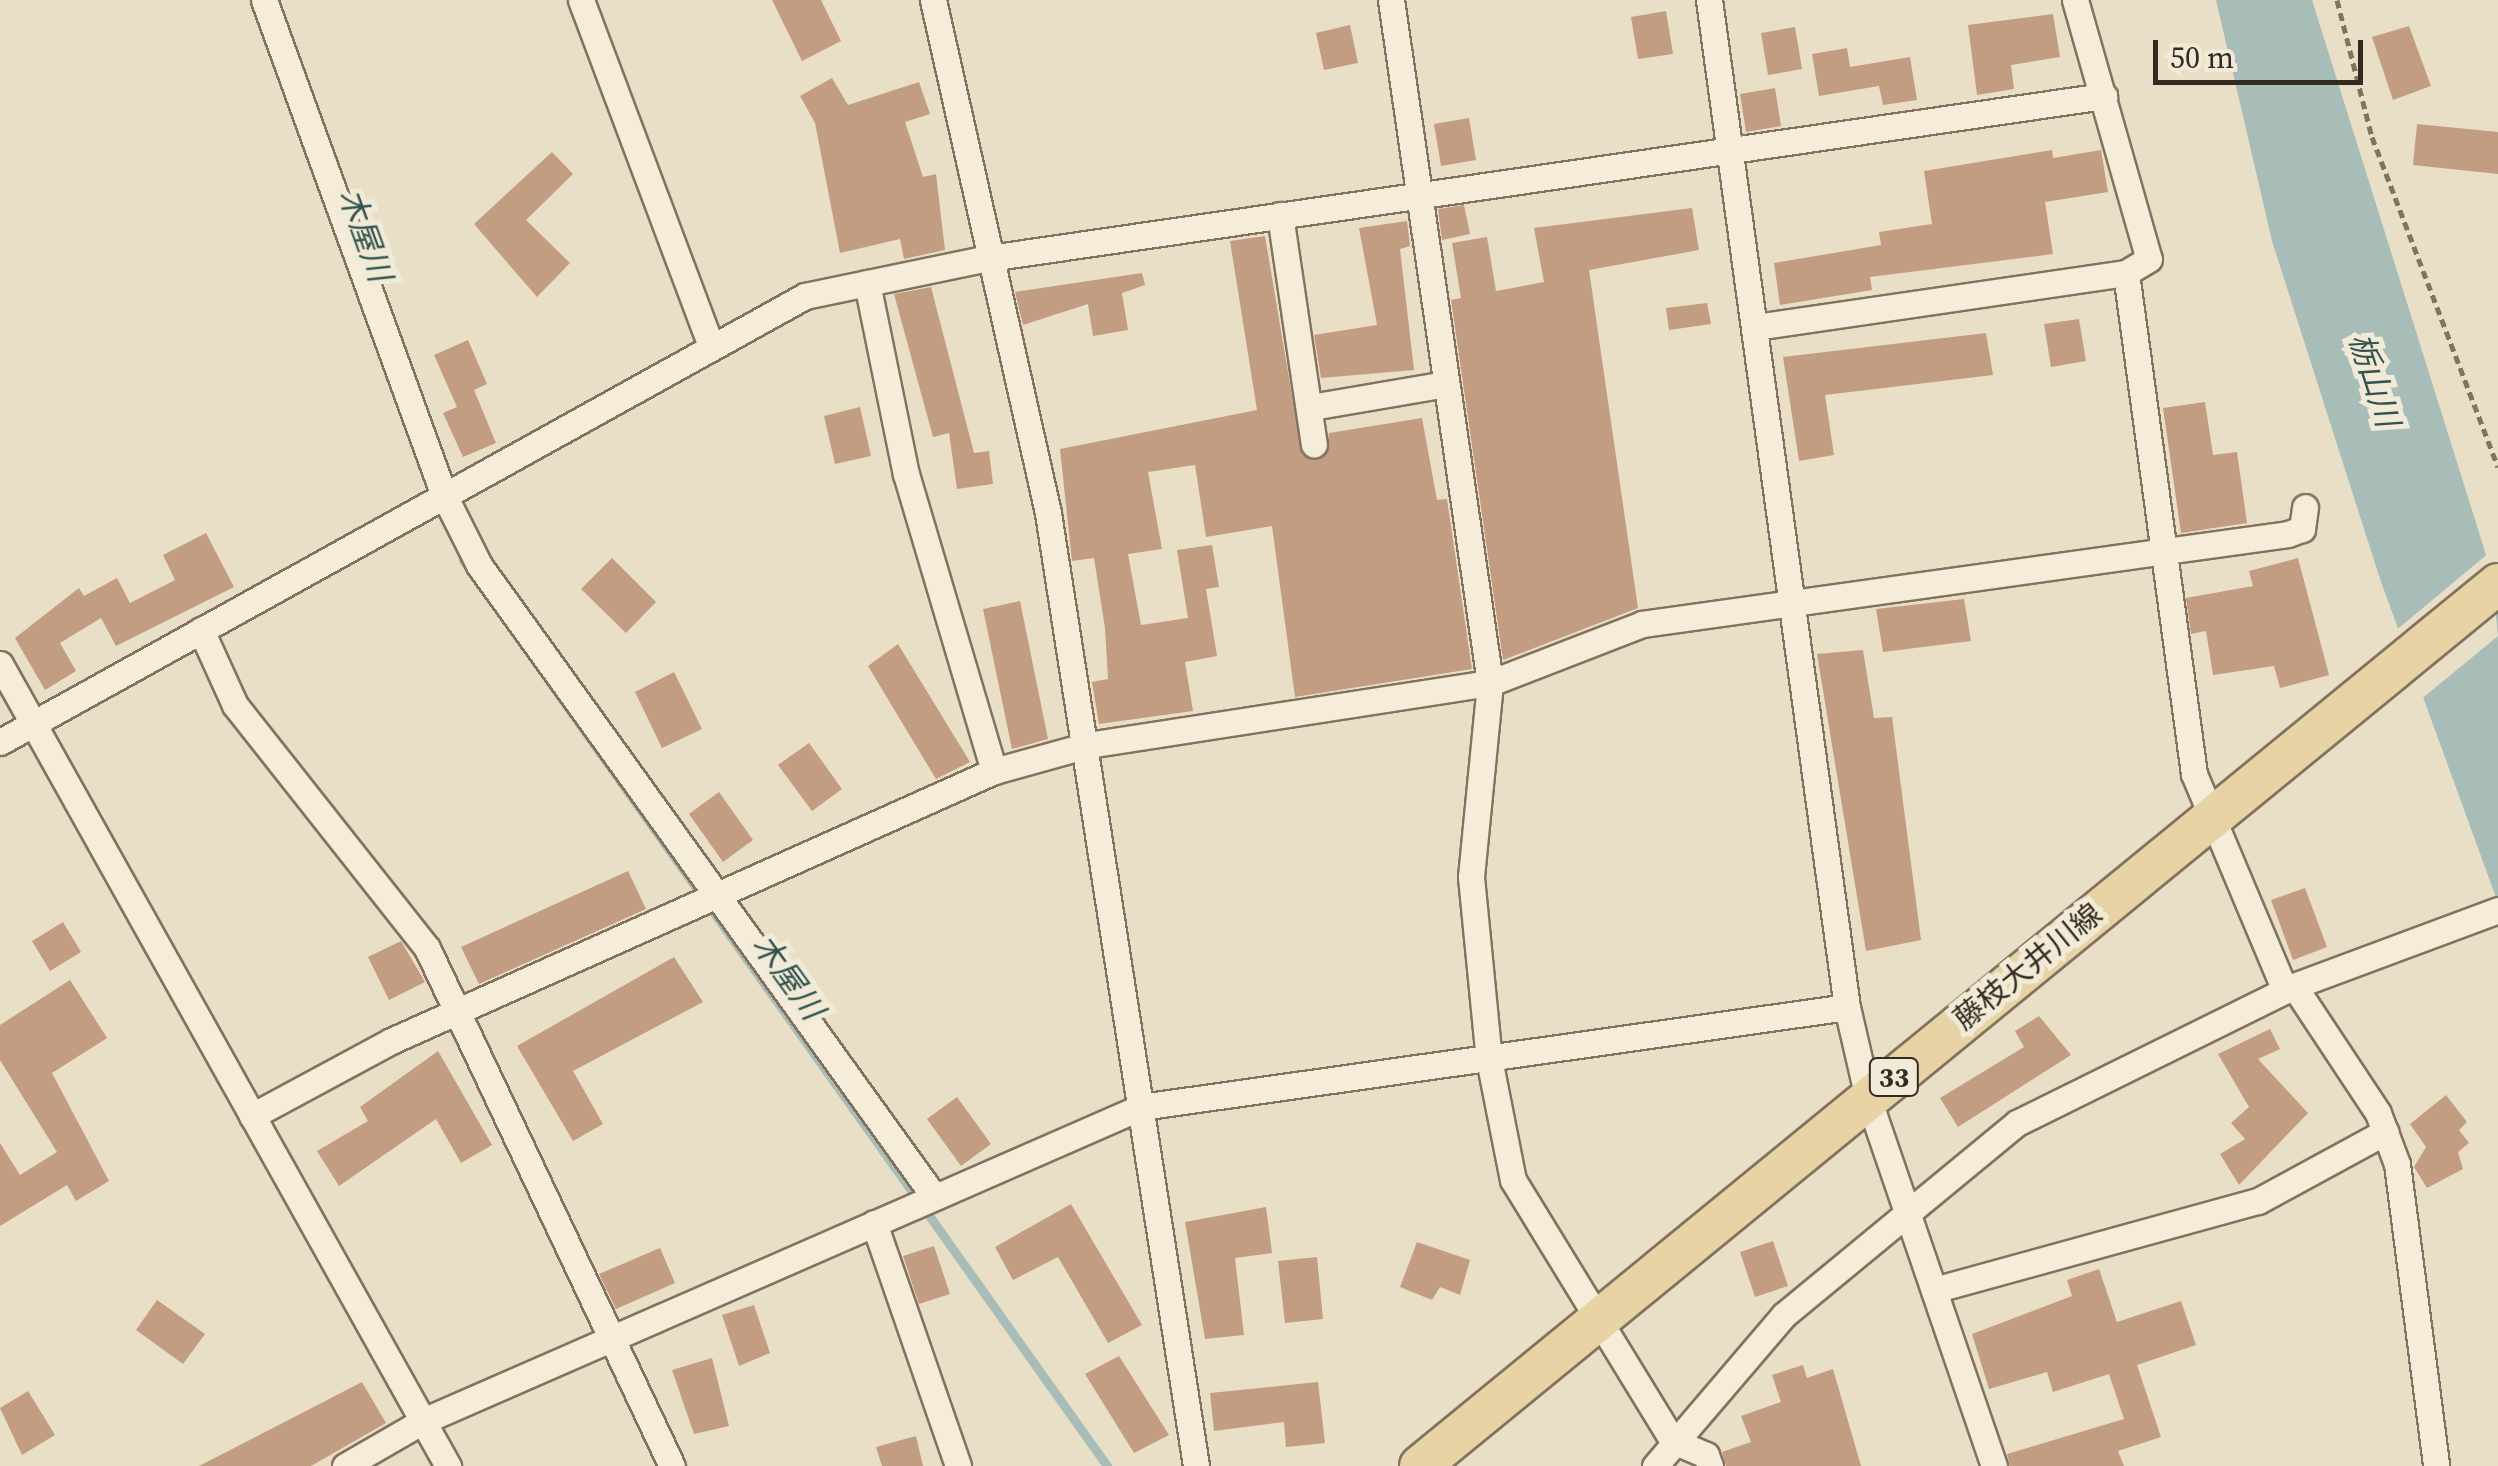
<!DOCTYPE html>
<html>
<head>
<meta charset="utf-8">
<style>
	body { margin:0 }
	#map { position:relative; width:2498px; height:1466px; overflow:hidden; background:#e9dfc7; font-family:"Source Serif 4","Noto Sans JP",serif }
	div>[style] { position:absolute }
	[style*='--x'] { left:calc(var(--x)*1px); top:calc(var(--y)*1px); width:calc(var(--w)*1px); rotate:calc(var(--a)*1deg) }
	.water>* { inset:0; background:#a8bdb7 }
	.pier>* { inset:0; background:#e9dfc7 }
	.stream>* { height:9px; margin:-4.5px; padding:0 4.5px; transform-origin:4.5px; border-radius:4.5px; background:#a8bdb7 }
	.building>* { inset:0; background:#c29d82 }
	.path>* { height:5px; margin-top:-2.5px; transform-origin:0; background:repeating-linear-gradient(90deg,#82725f 0 8px,transparent 0 13px) }
	.roads { filter:drop-shadow(2px 0 #82725f) drop-shadow(-2px 0 #82725f) drop-shadow(0 2px #82725f) drop-shadow(0 -2px #82725f) }
	.minor>* { height:25px; margin:-12.5px; padding:0 12.5px; transform-origin:12.5px; border-radius:12.5px; background:#f5edda }
	.primary>* { height:40px; margin:-20px; padding:0 20px; transform-origin:20px; border-radius:20px; background:#e7d3a4 }
	span { translate:-50% -50%; white-space:nowrap; text-align:center; line-height:1.15; -webkit-text-stroke:10px #f1ead6; paint-order:stroke }
	.shield-label span { padding:2px 8px; background:#f1ead6; border:2px solid; border-radius:8px; -webkit-text-stroke-width:0 }
	.shield-label { font-size:28px; color:#352a21; font-weight:700 }
	.street-label { font-size:30px; color:#352a21 }
	.water-label { font-size:32px; color:#325351; font-style:italic }
	.scale { position:absolute; left:2153px; top:40px; width:210px; height:45px; box-sizing:border-box; border:5px solid #352a21; border-top:0; padding-left:12px; font-size:30px; line-height:35px; white-space:nowrap; color:#352a21; -webkit-text-stroke:8px #f1ead6; paint-order:stroke }
</style>
</head>
<body>
<div id="map">
	<div class="water">
		<div style="clip-path:polygon(2216px 0,2312px 0,2498px 593px,2498px 903px,2380px 579px,2272px 241px)"></div>
	</div>
	<div class="pier">
		<div style="clip-path:polygon(2490px 552px,2498px 636px,2419px 701px,2394px 632px)"></div>
	</div>
	<div class="stream">
		<div style="--x:463;--y:560;--w:1112;--a:54.59"></div>
	</div>
	<div class="building">
		<div style="clip-path:polygon(772px 0,821px 0,841px 41px,802px 61px)"></div>
		<div style="clip-path:polygon(1666px 11px,1673px 54px,1638px 59px,1631px 17px)"></div>
		<div style="clip-path:polygon(2053px 14px,2060px 57px,2011px 65px,2014px 89px,1977px 95px,1968px 25px)"></div>
		<div style="clip-path:polygon(1350px 25px,1358px 63px,1324px 70px,1316px 33px)"></div>
		<div style="clip-path:polygon(2409px 26px,2431px 86px,2393px 100px,2372px 37px)"></div>
		<div style="clip-path:polygon(1795px 27px,1802px 69px,1768px 75px,1761px 33px)"></div>
		<div style="clip-path:polygon(1847px 48px,1850px 67px,1910px 57px,1917px 100px,1883px 105px,1879px 86px,1819px 96px,1812px 54px)"></div>
		<div style="clip-path:polygon(832px 78px,848px 105px,919px 82px,930px 114px,905px 122px,923px 177px,936px 174px,945px 250px,904px 259px,900px 239px,840px 253px,815px 123px,800px 96px)"></div>
		<div style="clip-path:polygon(1775px 88px,1781px 126px,1746px 132px,1740px 94px)"></div>
		<div style="clip-path:polygon(1469px 118px,1476px 160px,1441px 166px,1434px 124px)"></div>
		<div style="clip-path:polygon(2417px 124px,2498px 132px,2498px 174px,2413px 165px)"></div>
		<div style="clip-path:polygon(2052px 150px,2053px 158px,2101px 150px,2108px 192px,2045px 202px,2053px 254px,1870px 277px,1872px 290px,1780px 305px,1774px 263px,1881px 245px,1879px 232px,1932px 224px,1924px 171px)"></div>
		<div style="clip-path:polygon(552px 152px,573px 174px,526px 220px,570px 263px,537px 297px,474px 224px)"></div>
		<div style="clip-path:polygon(1464px 205px,1470px 234px,1442px 240px,1438px 209px)"></div>
		<div style="clip-path:polygon(1692px 208px,1699px 250px,1589px 270px,1638px 608px,1503px 660px,1451px 300px,1461px 298px,1452px 243px,1487px 237px,1496px 291px,1544px 282px,1534px 228px)"></div>
		<div style="clip-path:polygon(1407px 221px,1410px 246px,1400px 249px,1414px 370px,1321px 378px,1314px 335px,1377px 325px,1359px 228px)"></div>
		<div style="clip-path:polygon(1265px 236px,1302px 455px,1325px 456px,1329px 433px,1422px 418px,1437px 500px,1447px 499px,1472px 669px,1295px 697px,1272px 526px,1206px 537px,1195px 465px,1148px 472px,1162px 549px,1128px 554px,1141px 625px,1188px 618px,1177px 550px,1212px 545px,1219px 587px,1206px 589px,1217px 656px,1185px 662px,1193px 711px,1099px 724px,1092px 682px,1108px 679px,1105px 628px,1094px 558px,1072px 561px,1060px 449px,1257px 410px,1230px 241px)"></div>
		<div style="clip-path:polygon(1142px 273px,1145px 285px,1122px 293px,1128px 330px,1093px 336px,1088px 304px,1023px 325px,1015px 292px)"></div>
		<div style="clip-path:polygon(931px 287px,974px 453px,989px 451px,993px 484px,957px 489px,949px 433px,933px 437px,894px 294px)"></div>
		<div style="clip-path:polygon(1707px 303px,1711px 324px,1669px 330px,1666px 308px)"></div>
		<div style="clip-path:polygon(2079px 319px,2086px 361px,2051px 367px,2044px 324px)"></div>
		<div style="clip-path:polygon(1986px 333px,1993px 375px,1825px 395px,1834px 455px,1799px 461px,1783px 357px)"></div>
		<div style="clip-path:polygon(468px 340px,487px 384px,474px 390px,496px 443px,463px 457px,443px 413px,457px 407px,434px 355px)"></div>
		<div style="clip-path:polygon(2205px 402px,2213px 455px,2237px 452px,2247px 523px,2181px 533px,2163px 408px)"></div>
		<div style="clip-path:polygon(860px 407px,871px 456px,835px 464px,824px 416px)"></div>
		<div style="clip-path:polygon(206px 533px,234px 587px,116px 646px,101px 618px,60px 643px,76px 671px,45px 690px,15px 638px,79px 588px,84px 596px,117px 578px,130px 603px,175px 580px,163px 555px)"></div>
		<div style="clip-path:polygon(612px 558px,656px 602px,626px 633px,581px 589px)"></div>
		<div style="clip-path:polygon(2298px 558px,2329px 675px,2280px 688px,2274px 666px,2213px 675px,2206px 631px,2191px 634px,2186px 598px,2253px 586px,2249px 571px)"></div>
		<div style="clip-path:polygon(1964px 599px,1971px 641px,1883px 652px,1876px 609px)"></div>
		<div style="clip-path:polygon(1020px 601px,1048px 739px,1012px 749px,983px 609px)"></div>
		<div style="clip-path:polygon(898px 644px,970px 762px,936px 779px,868px 666px)"></div>
		<div style="clip-path:polygon(1863px 650px,1874px 718px,1892px 717px,1921px 940px,1866px 951px,1817px 654px)"></div>
		<div style="clip-path:polygon(674px 672px,702px 729px,662px 748px,635px 692px)"></div>
		<div style="clip-path:polygon(809px 743px,842px 789px,812px 811px,778px 765px)"></div>
		<div style="clip-path:polygon(719px 792px,753px 840px,723px 862px,689px 814px)"></div>
		<div style="clip-path:polygon(628px 871px,646px 909px,479px 984px,461px 947px)"></div>
		<div style="clip-path:polygon(2305px 888px,2327px 947px,2293px 960px,2271px 900px)"></div>
		<div style="clip-path:polygon(63px 922px,81px 952px,50px 971px,32px 941px)"></div>
		<div style="clip-path:polygon(401px 941px,425px 982px,389px 1000px,368px 957px)"></div>
		<div style="clip-path:polygon(674px 957px,703px 1002px,573px 1071px,603px 1124px,573px 1141px,517px 1046px)"></div>
		<div style="clip-path:polygon(70px 980px,107px 1038px,52px 1073px,109px 1181px,76px 1201px,67px 1185px,0 1226px,0 1143px,20px 1175px,57px 1152px,0 1060px,0 1025px)"></div>
		<div style="clip-path:polygon(2039px 1016px,2071px 1055px,1958px 1127px,1940px 1098px,2024px 1047px,2015px 1031px)"></div>
		<div style="clip-path:polygon(2270px 1029px,2280px 1049px,2258px 1059px,2308px 1113px,2239px 1185px,2220px 1154px,2245px 1139px,2231px 1123px,2249px 1107px,2218px 1054px)"></div>
		<div style="clip-path:polygon(438px 1051px,492px 1145px,461px 1163px,436px 1119px,339px 1186px,317px 1151px,368px 1121px,360px 1107px)"></div>
		<div style="clip-path:polygon(2446px 1095px,2467px 1122px,2459px 1130px,2469px 1143px,2458px 1152px,2463px 1169px,2427px 1188px,2414px 1167px,2426px 1147px,2410px 1124px)"></div>
		<div style="clip-path:polygon(957px 1097px,991px 1144px,961px 1166px,927px 1119px)"></div>
		<div style="clip-path:polygon(1071px 1204px,1142px 1325px,1108px 1343px,1058px 1257px,1013px 1280px,995px 1247px)"></div>
		<div style="clip-path:polygon(1266px 1207px,1272px 1253px,1235px 1258px,1244px 1335px,1205px 1339px,1185px 1222px)"></div>
		<div style="clip-path:polygon(1773px 1241px,1788px 1286px,1755px 1297px,1740px 1252px)"></div>
		<div style="clip-path:polygon(1417px 1242px,1470px 1260px,1460px 1295px,1440px 1287px,1432px 1300px,1400px 1287px)"></div>
		<div style="clip-path:polygon(934px 1246px,950px 1294px,919px 1304px,903px 1256px)"></div>
		<div style="clip-path:polygon(660px 1248px,675px 1283px,616px 1309px,599px 1274px)"></div>
		<div style="clip-path:polygon(1317px 1257px,1323px 1319px,1285px 1323px,1278px 1261px)"></div>
		<div style="clip-path:polygon(2099px 1269px,2117px 1322px,2181px 1301px,2196px 1345px,2137px 1365px,2161px 1437px,2118px 1451px,2124px 1466px,2010px 1466px,2007px 1454px,2124px 1419px,2109px 1374px,2053px 1392px,2047px 1372px,1989px 1389px,1972px 1334px,2072px 1296px,2067px 1280px)"></div>
		<div style="clip-path:polygon(157px 1300px,205px 1334px,183px 1364px,136px 1330px)"></div>
		<div style="clip-path:polygon(754px 1305px,770px 1353px,739px 1366px,722px 1315px)"></div>
		<div style="clip-path:polygon(1119px 1356px,1169px 1435px,1134px 1453px,1085px 1374px)"></div>
		<div style="clip-path:polygon(712px 1358px,729px 1426px,694px 1434px,672px 1370px)"></div>
		<div style="clip-path:polygon(1803px 1365px,1807px 1378px,1833px 1369px,1861px 1466px,1726px 1466px,1722px 1452px,1751px 1442px,1741px 1416px,1781px 1402px,1772px 1375px)"></div>
		<div style="clip-path:polygon(362px 1382px,386px 1423px,311px 1466px,199px 1466px)"></div>
		<div style="clip-path:polygon(1318px 1382px,1325px 1443px,1286px 1447px,1284px 1422px,1214px 1431px,1210px 1393px)"></div>
		<div style="clip-path:polygon(28px 1391px,55px 1435px,22px 1455px,0 1408px)"></div>
		<div style="clip-path:polygon(916px 1436px,923px 1466px,882px 1466px,876px 1447px)"></div>
	</div>
	<div class="path">
		<div style="--x:2337;--y:0;--w:141;--a:75.7"></div>
		<div style="--x:2372;--y:137;--w:353;--a:69.1"></div>
	</div>
	<div class="roads">
		<div class="minor">
			<div style="--x:264;--y:0;--w:524;--a:70.04"></div>
			<div style="--x:443;--y:493;--w:80;--a:63.4"></div>
			<div style="--x:479;--y:565;--w:777;--a:54.22"></div>
			<div style="--x:581;--y:0;--w:367;--a:69.4"></div>
			<div style="--x:933;--y:0;--w:526;--a:77.36"></div>
			<div style="--x:1048;--y:513;--w:964;--a:81.17"></div>
			<div style="--x:1391;--y:0;--w:690;--a:81.75"></div>
			<div style="--x:1490;--y:683;--w:195;--a:95.6"></div>
			<div style="--x:1471;--y:877;--w:183;--a:84.4"></div>
			<div style="--x:1489;--y:1059;--w:123;--a:78.8"></div>
			<div style="--x:1513;--y:1180;--w:306;--a:58.5"></div>
			<div style="--x:1673;--y:1441;--w:36;--a:23"></div>
			<div style="--x:1706;--y:1455;--w:12;--a:70"></div>
			<div style="--x:1709;--y:0;--w:1016;--a:82.2"></div>
			<div style="--x:1847;--y:1007;--w:93;--a:77"></div>
			<div style="--x:1868;--y:1098;--w:389;--a:71.1"></div>
			<div style="--x:2075;--y:0;--w:269;--a:74.1"></div>
			<div style="--x:2149;--y:259;--w:27;--a:149"></div>
			<div style="--x:1280;--y:215;--w:232;--a:81.6"></div>
			<div style="--x:867;--y:283;--w:195;--a:78.5"></div>
			<div style="--x:906;--y:474;--w:310;--a:73.5"></div>
			<div style="--x:1755;--y:327;--w:375;--a:-8.3"></div>
			<div style="--x:2126;--y:273;--w:506;--a:82.27"></div>
			<div style="--x:2194;--y:774;--w:235;--a:67.2"></div>
			<div style="--x:1311;--y:407;--w:137;--a:-9.7"></div>
			<div style="--x:201;--y:630;--w:82;--a:65.6"></div>
			<div style="--x:235;--y:705;--w:310;--a:51.7"></div>
			<div style="--x:427;--y:948;--w:573;--a:64.69"></div>
			<div style="--x:0;--y:664;--w:919;--a:60.81"></div>
			<div style="--x:0;--y:742;--w:920;--a:-28.99"></div>
			<div style="--x:805;--y:296;--w:188;--a:-11.7"></div>
			<div style="--x:989;--y:258;--w:1127;--a:-8.27"></div>
			<div style="--x:2294;--y:986;--w:152;--a:56.5"></div>
			<div style="--x:2378;--y:1113;--w:54;--a:69.6"></div>
			<div style="--x:2397;--y:1164;--w:305;--a:82.6"></div>
			<div style="--x:252;--y:1116;--w:158;--a:-28.3"></div>
			<div style="--x:391;--y:1041;--w:661;--a:-24.12"></div>
			<div style="--x:994;--y:771;--w:98;--a:-15.5"></div>
			<div style="--x:1088;--y:745;--w:407;--a:-8.8"></div>
			<div style="--x:1490;--y:683;--w:163;--a:-21.2"></div>
			<div style="--x:1642;--y:624;--w:652;--a:-7.93"></div>
			<div style="--x:2288;--y:534;--w:15;--a:-20"></div>
			<div style="--x:2302;--y:529;--w:22;--a:-82"></div>
			<div style="--x:874;--y:1223;--w:257;--a:70.9"></div>
			<div style="--x:1934;--y:1290;--w:336;--a:-15.4"></div>
			<div style="--x:2258;--y:1201;--w:145;--a:-28.5"></div>
			<div style="--x:345;--y:1466;--w:90;--a:-30"></div>
			<div style="--x:423;--y:1421;--w:784;--a:-23.62"></div>
			<div style="--x:1141;--y:1107;--w:713;--a:-8.06"></div>
			<div style="--x:1655;--y:1466;--w:199;--a:-49.5"></div>
			<div style="--x:1784;--y:1315;--w:302;--a:-39.5"></div>
			<div style="--x:2017;--y:1123;--w:309;--a:-26.3"></div>
			<div style="--x:2294;--y:986;--w:218;--a:-20.4"></div>
		</div>
		<div class="primary">
			<div style="--x:1420;--y:1466;--w:1393;--a:-39.29"></div>
		</div>
	</div>
	<div class="shield-label">
		<span style="left:1894px;top:1077px">33</span>
	</div>
	<div class="street-label">
		<span style="left:2028px;top:967px;rotate:-39deg">藤枝大井川線</span>
	</div>
	<div class="water-label">
		<span style="left:365px;top:235px;rotate:70deg">木屋川</span>
		<span style="left:2374px;top:380px;rotate:72deg">栃山川</span>
		<span style="left:788px;top:977px;rotate:54deg">木屋川</span>
	</div>
	<div class="scale">50 m</div>
</div>
</body>
</html>
